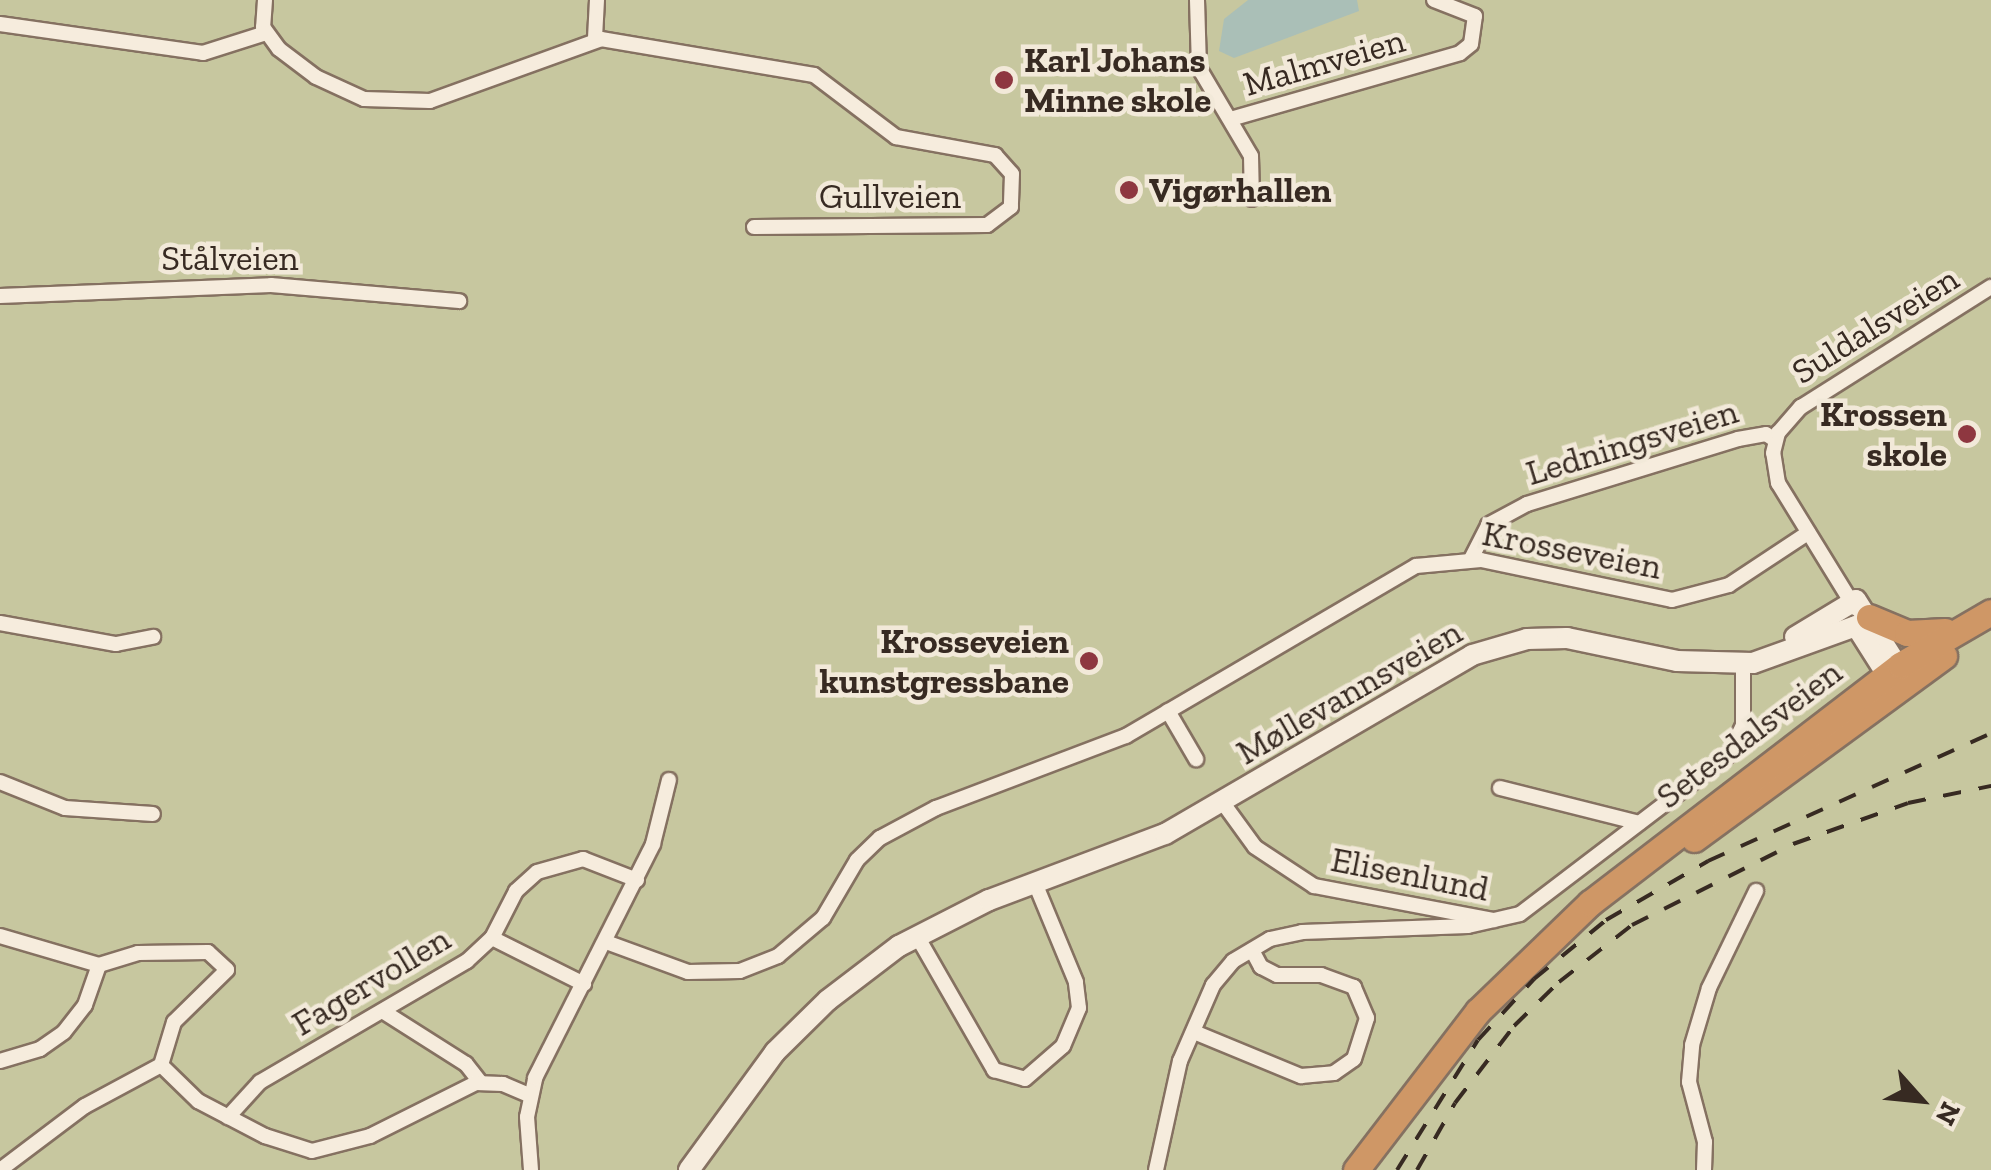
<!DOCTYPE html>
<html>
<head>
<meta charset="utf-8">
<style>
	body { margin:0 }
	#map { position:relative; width:1991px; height:1170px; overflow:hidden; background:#eadeca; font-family:"Zilla Slab",serif }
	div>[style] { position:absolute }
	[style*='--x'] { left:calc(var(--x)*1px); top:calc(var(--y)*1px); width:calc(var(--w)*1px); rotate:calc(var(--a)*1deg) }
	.green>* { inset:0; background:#c7c79f }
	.water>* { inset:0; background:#aabfb7 }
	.roads { filter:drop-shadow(2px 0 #857161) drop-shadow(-2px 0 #857161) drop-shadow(0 2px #857161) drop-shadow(0 -2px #857161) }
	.street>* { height:14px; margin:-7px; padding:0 7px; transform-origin:7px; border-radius:7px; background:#f6ecdd }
	.secondary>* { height:20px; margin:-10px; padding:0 10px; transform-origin:10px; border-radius:10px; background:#f6ecdd }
	.highway>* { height:25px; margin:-12.5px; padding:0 12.5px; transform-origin:12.5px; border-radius:12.5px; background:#cf9766 }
	.rail>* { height:4px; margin-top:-2px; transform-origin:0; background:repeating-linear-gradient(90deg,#372a22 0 18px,transparent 0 36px) }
	.dots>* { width:28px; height:28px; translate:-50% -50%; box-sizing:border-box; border:5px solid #f2e9d9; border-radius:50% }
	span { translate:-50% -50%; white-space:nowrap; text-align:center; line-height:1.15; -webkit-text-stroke:9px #f2e9d9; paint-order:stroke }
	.poi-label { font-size:35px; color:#372a22; font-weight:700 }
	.left { translate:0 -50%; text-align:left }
	.right { translate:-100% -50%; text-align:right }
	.street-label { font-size:35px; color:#372a22 }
	.north { position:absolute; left:1871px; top:1050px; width:100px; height:100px; -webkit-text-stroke:8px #f2e9d9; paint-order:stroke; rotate:117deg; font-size:28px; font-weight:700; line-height:40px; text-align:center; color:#372a22 }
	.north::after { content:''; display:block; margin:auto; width:35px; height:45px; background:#372a22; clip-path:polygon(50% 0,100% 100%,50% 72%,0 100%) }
</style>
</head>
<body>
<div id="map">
	<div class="green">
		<div style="clip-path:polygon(0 0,1991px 0,1991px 1170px,0 1170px)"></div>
	</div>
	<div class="water">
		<div style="clip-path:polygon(1248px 0,1357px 0,1359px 11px,1234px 58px,1219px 51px,1224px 19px)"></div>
	</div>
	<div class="roads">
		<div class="street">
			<div style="--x:265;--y:0;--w:27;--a:94"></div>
			<div style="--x:263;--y:27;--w:27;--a:54"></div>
			<div style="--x:279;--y:49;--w:46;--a:37.1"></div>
			<div style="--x:316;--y:77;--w:53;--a:24.6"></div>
			<div style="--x:364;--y:99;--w:66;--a:1.7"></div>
			<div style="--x:430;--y:101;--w:182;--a:-19.9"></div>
			<div style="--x:601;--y:39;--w:216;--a:9.6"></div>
			<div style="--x:814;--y:75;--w:103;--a:37.1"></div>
			<div style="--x:896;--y:137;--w:101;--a:10.3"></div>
			<div style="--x:995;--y:155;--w:25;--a:48"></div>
			<div style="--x:1012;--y:174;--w:33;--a:92"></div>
			<div style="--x:1011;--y:207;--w:30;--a:143"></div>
			<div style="--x:987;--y:225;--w:233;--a:179.5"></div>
			<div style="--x:1197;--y:0;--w:68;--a:88.3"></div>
			<div style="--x:1199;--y:68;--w:102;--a:59.4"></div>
			<div style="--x:1251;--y:156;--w:43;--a:88.7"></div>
			<div style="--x:0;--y:24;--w:205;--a:8.1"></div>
			<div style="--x:203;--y:53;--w:66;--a:-17.6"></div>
			<div style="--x:595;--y:38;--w:38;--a:-87"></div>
			<div style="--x:1234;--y:118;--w:235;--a:-16"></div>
			<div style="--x:1460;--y:53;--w:14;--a:-39"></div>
			<div style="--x:1471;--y:44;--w:28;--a:-82"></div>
			<div style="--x:1475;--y:16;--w:44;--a:-158.7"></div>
			<div style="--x:0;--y:296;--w:271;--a:-2.3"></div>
			<div style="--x:271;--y:285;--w:189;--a:4.9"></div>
			<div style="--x:1471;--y:559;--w:38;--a:-63"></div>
			<div style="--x:1488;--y:525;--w:44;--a:-28.3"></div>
			<div style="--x:1527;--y:504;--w:221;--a:-17.1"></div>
			<div style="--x:1738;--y:439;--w:28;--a:-10"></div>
			<div style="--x:1766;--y:434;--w:11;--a:34"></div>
			<div style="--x:1855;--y:608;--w:147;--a:-121.6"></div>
			<div style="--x:1778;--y:483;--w:30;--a:-99"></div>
			<div style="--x:1773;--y:453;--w:21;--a:-76"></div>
			<div style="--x:1778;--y:433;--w:35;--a:-49"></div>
			<div style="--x:1801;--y:407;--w:225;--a:-32.3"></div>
			<div style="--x:0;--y:623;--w:118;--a:10.3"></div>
			<div style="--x:116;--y:644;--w:38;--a:-11"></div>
			<div style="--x:1168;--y:711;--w:56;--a:59.7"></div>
			<div style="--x:0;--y:782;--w:70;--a:21.8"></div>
			<div style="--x:65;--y:808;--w:88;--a:3.9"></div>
			<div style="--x:1500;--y:788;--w:143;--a:14.1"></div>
			<div style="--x:1223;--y:803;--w:54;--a:54"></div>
			<div style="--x:1255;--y:847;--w:71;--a:33.5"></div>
			<div style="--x:1314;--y:886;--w:183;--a:10.7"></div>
			<div style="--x:0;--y:936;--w:103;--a:16.3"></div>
			<div style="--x:917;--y:936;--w:155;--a:60.1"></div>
			<div style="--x:994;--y:1070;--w:32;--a:16"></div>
			<div style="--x:1025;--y:1079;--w:50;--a:-41"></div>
			<div style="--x:1063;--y:1046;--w:41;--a:-67.2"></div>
			<div style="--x:1079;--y:1008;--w:26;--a:-97"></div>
			<div style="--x:1076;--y:982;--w:107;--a:-112.5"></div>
			<div style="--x:492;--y:938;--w:103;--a:26.6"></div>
			<div style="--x:606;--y:942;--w:87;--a:20.1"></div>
			<div style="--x:688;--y:972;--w:52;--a:-1.1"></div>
			<div style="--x:740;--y:971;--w:41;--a:-21.5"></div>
			<div style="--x:778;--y:956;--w:59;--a:-40.2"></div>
			<div style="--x:823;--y:918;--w:67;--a:-59.6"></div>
			<div style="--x:857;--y:860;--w:32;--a:-44"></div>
			<div style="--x:880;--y:838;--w:64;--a:-28.2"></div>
			<div style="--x:936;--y:808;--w:203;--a:-20.8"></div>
			<div style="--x:1126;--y:736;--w:336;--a:-30.4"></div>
			<div style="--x:1416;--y:566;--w:65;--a:-5.3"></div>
			<div style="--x:1481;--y:560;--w:195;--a:11.8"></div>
			<div style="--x:1672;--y:600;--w:59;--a:-14.7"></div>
			<div style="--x:1729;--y:585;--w:95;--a:-33.4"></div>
			<div style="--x:384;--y:1012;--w:97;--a:32.4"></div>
			<div style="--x:466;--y:1064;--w:24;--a:52"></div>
			<div style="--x:1194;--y:1032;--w:116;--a:22.4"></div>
			<div style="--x:1301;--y:1076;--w:33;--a:-5"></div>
			<div style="--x:1334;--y:1073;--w:24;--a:-35"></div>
			<div style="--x:1354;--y:1059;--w:43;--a:-72.4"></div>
			<div style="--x:1367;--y:1018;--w:34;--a:-113"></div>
			<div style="--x:1354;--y:987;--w:35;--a:-160"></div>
			<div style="--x:1321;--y:975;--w:44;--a:180"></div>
			<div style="--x:1277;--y:975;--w:18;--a:-153"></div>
			<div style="--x:1261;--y:967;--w:19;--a:-118"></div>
			<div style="--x:0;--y:1061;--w:42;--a:-16.7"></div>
			<div style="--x:40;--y:1049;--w:29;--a:-35"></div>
			<div style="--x:64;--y:1032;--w:34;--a:-52"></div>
			<div style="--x:85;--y:1005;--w:42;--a:-70.7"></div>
			<div style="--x:99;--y:965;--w:41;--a:-17.1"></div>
			<div style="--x:138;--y:953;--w:70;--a:-0.8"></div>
			<div style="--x:208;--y:952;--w:26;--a:43"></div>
			<div style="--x:227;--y:970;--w:74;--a:135.5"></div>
			<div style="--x:174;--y:1022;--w:45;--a:106.8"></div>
			<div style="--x:228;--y:1117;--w:47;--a:-47.6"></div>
			<div style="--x:260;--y:1082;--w:240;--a:-30.3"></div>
			<div style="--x:467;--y:961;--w:34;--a:-43"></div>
			<div style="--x:492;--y:938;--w:53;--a:-62.9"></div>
			<div style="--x:516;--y:891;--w:28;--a:-42"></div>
			<div style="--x:537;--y:872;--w:48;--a:-15.8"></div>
			<div style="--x:583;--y:859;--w:58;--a:21.3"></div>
			<div style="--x:0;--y:1170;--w:106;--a:-37"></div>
			<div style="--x:85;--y:1106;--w:86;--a:-28.3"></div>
			<div style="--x:161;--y:1065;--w:52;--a:44.2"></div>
			<div style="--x:198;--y:1101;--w:76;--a:27.6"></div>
			<div style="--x:265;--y:1136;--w:49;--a:17.7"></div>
			<div style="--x:312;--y:1151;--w:60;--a:-14.5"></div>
			<div style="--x:370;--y:1136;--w:119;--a:-26.6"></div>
			<div style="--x:476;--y:1083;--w:27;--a:2"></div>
			<div style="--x:503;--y:1084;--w:30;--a:23"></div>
			<div style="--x:531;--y:1170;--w:53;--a:-94.3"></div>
			<div style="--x:527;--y:1117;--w:40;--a:-78"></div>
			<div style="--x:535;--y:1078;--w:262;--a:-63.2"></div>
			<div style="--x:653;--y:844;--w:66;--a:-76"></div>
			<div style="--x:1156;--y:1170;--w:112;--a:-77.6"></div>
			<div style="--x:1180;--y:1061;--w:83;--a:-66.5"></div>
			<div style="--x:1213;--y:985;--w:31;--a:-50"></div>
			<div style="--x:1233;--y:961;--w:43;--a:-30.7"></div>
			<div style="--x:1270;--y:939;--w:33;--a:-12"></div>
			<div style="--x:1302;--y:932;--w:166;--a:-2.1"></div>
			<div style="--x:1468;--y:926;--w:53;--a:-13"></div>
			<div style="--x:1520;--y:914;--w:263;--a:-37.3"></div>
			<div style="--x:1729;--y:755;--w:33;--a:-65"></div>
			<div style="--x:1743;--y:725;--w:64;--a:-90"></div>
			<div style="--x:1704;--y:1170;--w:28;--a:-88"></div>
			<div style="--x:1705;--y:1142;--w:62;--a:-104.9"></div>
			<div style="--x:1689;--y:1082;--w:37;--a:-85"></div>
			<div style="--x:1692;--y:1045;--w:59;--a:-73.4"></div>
			<div style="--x:1709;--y:988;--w:108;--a:-64.1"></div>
		</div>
		<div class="secondary">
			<div style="--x:1795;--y:637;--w:71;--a:-31.2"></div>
			<div style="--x:1856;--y:600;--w:90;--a:57.7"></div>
			<div style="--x:689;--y:1170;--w:146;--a:-53.9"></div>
			<div style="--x:775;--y:1052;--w:74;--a:-44.5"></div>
			<div style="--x:828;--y:1000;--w:89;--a:-37.3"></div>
			<div style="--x:899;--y:946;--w:101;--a:-27.1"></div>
			<div style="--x:989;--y:900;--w:188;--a:-20.6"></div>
			<div style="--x:1165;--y:834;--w:355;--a:-30.2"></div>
			<div style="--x:1472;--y:655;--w:57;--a:-16.2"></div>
			<div style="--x:1527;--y:639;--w:40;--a:-1.4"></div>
			<div style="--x:1567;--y:638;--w:112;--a:11.8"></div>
			<div style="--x:1677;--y:661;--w:76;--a:1.5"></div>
			<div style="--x:1753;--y:663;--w:109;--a:-19.8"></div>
			<div style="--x:1856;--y:626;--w:52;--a:57.5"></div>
			<div style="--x:1884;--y:670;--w:19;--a:32"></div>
		</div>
		<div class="highway">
			<div style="--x:1869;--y:617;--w:41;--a:22.8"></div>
			<div style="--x:1907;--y:633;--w:38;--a:-3"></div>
			<div style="--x:1694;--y:839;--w:310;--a:-36.2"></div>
			<div style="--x:1356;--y:1170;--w:200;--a:-52.5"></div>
			<div style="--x:1478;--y:1011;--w:156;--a:-44"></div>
			<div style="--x:1590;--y:903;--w:391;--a:-37.5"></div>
			<div style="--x:1900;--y:665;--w:105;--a:-30.2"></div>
		</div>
	</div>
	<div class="rail">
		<div style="--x:1397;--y:1170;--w:153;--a:-58.1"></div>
		<div style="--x:1478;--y:1040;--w:83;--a:-47.4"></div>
		<div style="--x:1534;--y:979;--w:93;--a:-39.3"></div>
		<div style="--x:1606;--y:920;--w:118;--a:-30"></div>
		<div style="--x:1708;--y:861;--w:311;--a:-24.3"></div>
		<div style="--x:1417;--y:1170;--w:77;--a:-60.4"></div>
		<div style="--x:1455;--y:1103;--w:97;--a:-52.5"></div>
		<div style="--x:1514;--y:1026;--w:63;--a:-44.4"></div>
		<div style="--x:1559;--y:982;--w:93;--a:-38"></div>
		<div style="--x:1632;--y:925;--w:180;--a:-26.7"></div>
		<div style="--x:1793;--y:844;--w:122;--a:-19.6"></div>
		<div style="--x:1908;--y:803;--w:85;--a:-11.6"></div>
	</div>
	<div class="dots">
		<div style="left:1004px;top:80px;background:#8e3740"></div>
		<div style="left:1129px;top:190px;background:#8e3740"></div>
		<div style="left:1967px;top:434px;background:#8e3740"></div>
		<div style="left:1089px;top:661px;background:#8e3740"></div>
	</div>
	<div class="poi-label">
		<span class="left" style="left:1024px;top:80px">Karl Johans<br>Minne skole</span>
		<span class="left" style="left:1149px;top:190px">Vigørhallen</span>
		<span class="right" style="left:1947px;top:434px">Krossen<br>skole</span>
		<span class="right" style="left:1069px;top:661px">Krosseveien<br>kunstgressbane</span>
	</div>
	<div class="street-label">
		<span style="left:1324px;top:62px;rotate:-16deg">Malmveien</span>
		<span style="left:890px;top:196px">Gullveien</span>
		<span style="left:230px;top:258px">Stålveien</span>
		<span style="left:1875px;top:325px;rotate:-32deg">Suldalsveien</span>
		<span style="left:1632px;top:442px;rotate:-17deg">Ledningsveien</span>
		<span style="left:1572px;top:550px;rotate:11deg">Krosseveien</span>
		<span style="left:1349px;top:692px;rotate:-30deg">Møllevannsveien</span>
		<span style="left:1749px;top:734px;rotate:-37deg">Setesdalsveien</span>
		<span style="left:1410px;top:874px;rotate:11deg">Elisenlund</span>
		<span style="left:371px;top:981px;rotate:-31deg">Fagervollen</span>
	</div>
	<div class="north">N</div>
</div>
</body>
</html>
